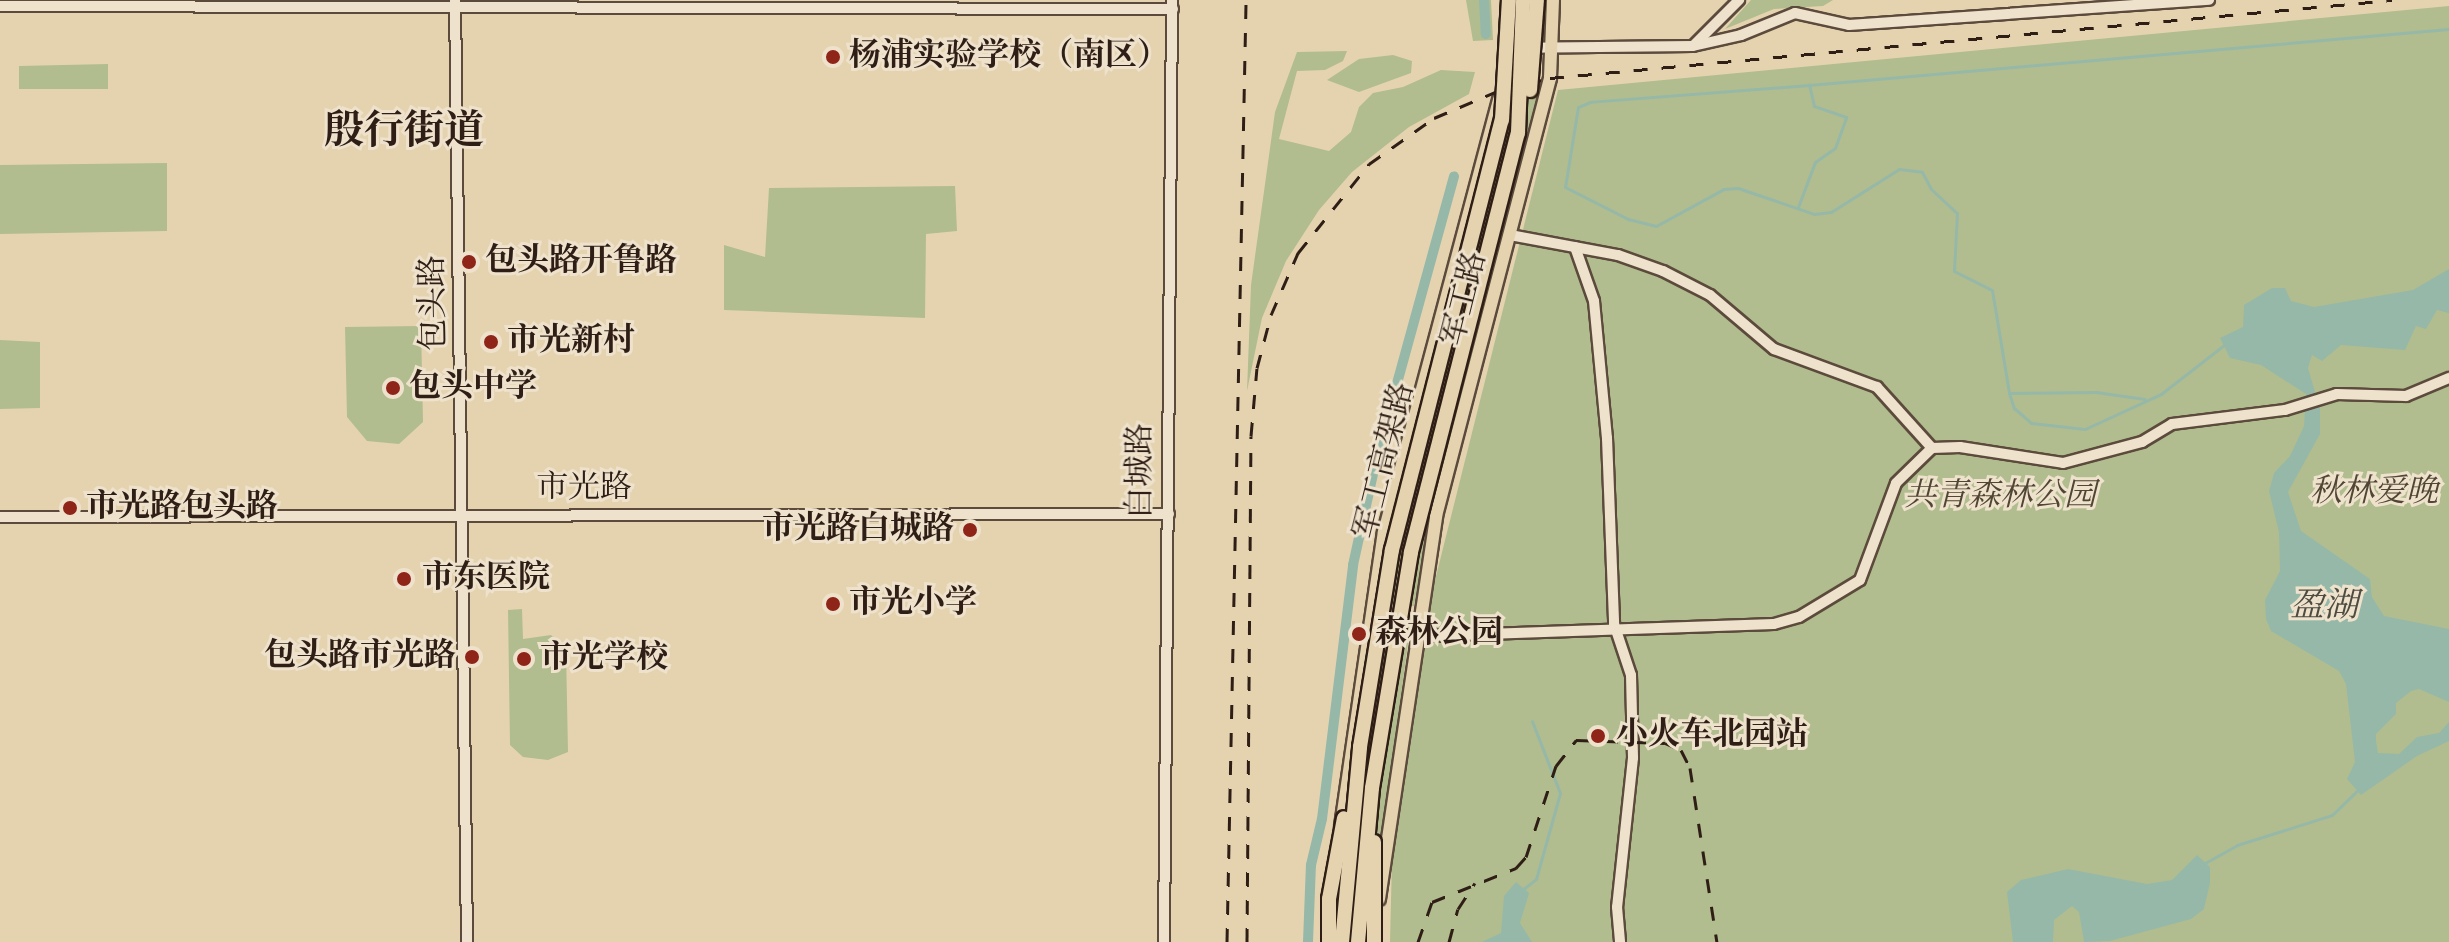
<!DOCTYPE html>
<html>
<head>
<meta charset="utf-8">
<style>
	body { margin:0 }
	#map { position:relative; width:2449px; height:942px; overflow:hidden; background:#e5d3b0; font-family:"Sorts Mill Goudy","Noto Serif SC",serif }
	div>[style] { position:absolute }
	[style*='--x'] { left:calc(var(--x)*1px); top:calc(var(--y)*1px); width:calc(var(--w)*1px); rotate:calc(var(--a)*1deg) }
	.green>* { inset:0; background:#b1bd8e }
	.water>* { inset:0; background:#96b8a8 }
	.stream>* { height:3px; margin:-1.5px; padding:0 1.5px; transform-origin:1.5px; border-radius:1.5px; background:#96b8a8 }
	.canal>* { height:10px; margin:-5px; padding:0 5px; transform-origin:5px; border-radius:5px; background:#96b8a8 }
	.roads { filter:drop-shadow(2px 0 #5c4b3c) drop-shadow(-2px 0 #5c4b3c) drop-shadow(0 2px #5c4b3c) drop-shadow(0 -2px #5c4b3c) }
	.minor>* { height:10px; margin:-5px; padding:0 5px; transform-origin:5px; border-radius:5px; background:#eee2cc }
	.major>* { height:12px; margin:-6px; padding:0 6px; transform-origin:6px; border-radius:6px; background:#e5d3b0 }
	.rail>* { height:3px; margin-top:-1.5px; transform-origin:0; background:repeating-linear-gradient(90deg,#2f1e15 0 14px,transparent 0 28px) }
	.bridges { filter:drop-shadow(2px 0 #2f1e15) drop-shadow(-2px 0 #2f1e15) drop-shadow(0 2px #2f1e15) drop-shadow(0 -2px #2f1e15) }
	.highway-bridge>* { height:14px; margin:-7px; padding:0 7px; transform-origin:7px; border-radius:7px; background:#e5d3b0 }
	.dots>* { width:22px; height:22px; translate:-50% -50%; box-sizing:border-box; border:4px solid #eee2cc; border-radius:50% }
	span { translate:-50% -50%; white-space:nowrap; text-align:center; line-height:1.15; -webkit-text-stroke:6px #eee2cc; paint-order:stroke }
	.poi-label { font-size:32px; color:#2f1e15; font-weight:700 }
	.left { translate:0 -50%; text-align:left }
	.right { translate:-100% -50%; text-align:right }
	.street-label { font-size:32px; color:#2f1e15 }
	.park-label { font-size:32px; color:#504633; font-style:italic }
	.water-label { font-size:34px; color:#4e4c41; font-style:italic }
	.district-label { font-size:40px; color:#2f1e15; font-weight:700 }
</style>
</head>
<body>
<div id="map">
	<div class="green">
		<div style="clip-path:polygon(1466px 0,1491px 0,1493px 40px,1473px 41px)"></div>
		<div style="clip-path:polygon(1751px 0,1833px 0,1823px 6px,1774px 9px,1725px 29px)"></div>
		<div style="clip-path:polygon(2449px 6px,2449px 942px,1390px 942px,1392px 859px,1423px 628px,1558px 90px)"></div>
		<div style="clip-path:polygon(1347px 51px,1343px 61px,1325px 70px,1297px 71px,1279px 139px,1329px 151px,1351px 132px,1359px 107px,1373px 93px,1403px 87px,1441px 70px,1475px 72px,1469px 94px,1409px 127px,1352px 172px,1319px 210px,1286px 261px,1262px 318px,1247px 391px,1251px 285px,1275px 112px,1297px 52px)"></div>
		<div style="clip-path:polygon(1393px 55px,1412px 61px,1411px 73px,1359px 92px,1327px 80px,1359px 59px)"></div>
		<div style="clip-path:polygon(108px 64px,108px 89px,19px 89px,19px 66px)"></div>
		<div style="clip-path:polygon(1539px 90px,1431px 512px,1414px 606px,1385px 603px,1510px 98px)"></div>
		<div style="clip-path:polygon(167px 163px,167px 231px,0 234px,0 165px)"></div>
		<div style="clip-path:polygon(955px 186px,957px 231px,926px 234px,925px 318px,724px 310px,724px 245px,765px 257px,769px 188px)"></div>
		<div style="clip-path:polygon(421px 326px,423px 422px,399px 444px,367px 441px,347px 417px,345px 327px)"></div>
		<div style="clip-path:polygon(0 340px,40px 342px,40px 408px,0 409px)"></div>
		<div style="clip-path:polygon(522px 609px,523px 639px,551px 635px,566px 650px,568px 752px,548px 760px,523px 757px,510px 745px,508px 610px)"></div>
		<div style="clip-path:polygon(1383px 611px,1412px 615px,1374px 892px,1348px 888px)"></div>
	</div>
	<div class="water">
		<div style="clip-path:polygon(2449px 269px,2449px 313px,2437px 310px,2426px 329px,2416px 326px,2405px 350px,2341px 345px,2322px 361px,2312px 355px,2308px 368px,2320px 409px,2320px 434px,2288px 492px,2301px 531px,2370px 579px,2372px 597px,2384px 616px,2449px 629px,2449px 702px,2419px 689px,2411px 691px,2396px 703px,2396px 714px,2376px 734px,2376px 741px,2378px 753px,2399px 754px,2417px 737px,2439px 733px,2449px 722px,2449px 741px,2417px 756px,2361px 795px,2347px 779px,2355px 762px,2346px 684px,2339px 671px,2271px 631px,2266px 619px,2265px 600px,2280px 571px,2279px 532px,2269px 491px,2274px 473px,2290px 456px,2304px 426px,2306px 394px,2261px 365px,2230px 358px,2220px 338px,2243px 327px,2244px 305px,2272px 288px,2285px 288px,2291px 301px,2314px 307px,2413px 290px)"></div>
		<div style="clip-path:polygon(2197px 855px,2210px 867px,2210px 883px,2204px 909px,2191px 919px,2110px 941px,2084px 942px,2079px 912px,2072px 906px,2054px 920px,2053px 942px,2013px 942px,2007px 892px,2021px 880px,2068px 869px,2147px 884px,2172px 880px)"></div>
		<div style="clip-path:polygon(1516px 882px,1529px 893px,1520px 923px,1532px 942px,1482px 942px,1501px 933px,1504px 896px)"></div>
	</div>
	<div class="stream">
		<div style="--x:1809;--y:85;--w:642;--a:-5"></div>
		<div style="--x:1798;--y:207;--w:48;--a:-69.3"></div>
		<div style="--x:1815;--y:162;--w:24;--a:-35"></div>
		<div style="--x:1835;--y:148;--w:33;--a:-70"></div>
		<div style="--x:1846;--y:117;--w:34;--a:-161"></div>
		<div style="--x:1814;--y:106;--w:22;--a:-103"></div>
		<div style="--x:1809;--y:85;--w:220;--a:175.6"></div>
		<div style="--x:1590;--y:102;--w:13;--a:157"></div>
		<div style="--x:1578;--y:107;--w:81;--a:99.2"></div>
		<div style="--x:1565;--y:187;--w:71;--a:26.9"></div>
		<div style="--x:1628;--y:219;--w:29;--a:14"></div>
		<div style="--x:1656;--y:226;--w:77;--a:-28.6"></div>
		<div style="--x:1724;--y:189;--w:14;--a:-4"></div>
		<div style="--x:1738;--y:188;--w:80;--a:18.9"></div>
		<div style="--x:1814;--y:214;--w:17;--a:-7"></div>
		<div style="--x:1831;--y:212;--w:80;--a:-32.3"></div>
		<div style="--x:1899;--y:169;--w:23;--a:7"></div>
		<div style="--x:1922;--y:172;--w:19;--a:62"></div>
		<div style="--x:1931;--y:189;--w:35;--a:43"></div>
		<div style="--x:1957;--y:213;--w:58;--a:93"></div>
		<div style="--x:1954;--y:271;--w:42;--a:26.6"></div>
		<div style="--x:1992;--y:290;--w:104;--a:80.6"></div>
		<div style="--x:2009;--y:393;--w:16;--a:72"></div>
		<div style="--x:2014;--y:408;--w:23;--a:41"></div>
		<div style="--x:2031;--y:423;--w:54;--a:6.3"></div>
		<div style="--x:2085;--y:429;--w:84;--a:-24.7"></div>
		<div style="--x:2161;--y:394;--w:80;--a:-37.9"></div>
		<div style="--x:2009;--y:393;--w:87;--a:-0.7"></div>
		<div style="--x:2096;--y:392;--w:49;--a:8.1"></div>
		<div style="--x:2205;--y:863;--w:37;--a:-29"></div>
		<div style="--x:2237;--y:845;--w:100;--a:-17.5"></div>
		<div style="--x:2332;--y:815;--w:35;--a:-44"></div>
		<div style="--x:1522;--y:890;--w:18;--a:-38"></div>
		<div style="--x:1536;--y:879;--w:89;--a:-74.4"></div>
		<div style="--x:1560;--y:793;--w:77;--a:-111.3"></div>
	</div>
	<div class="canal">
		<div style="--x:1484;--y:0;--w:34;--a:87"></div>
		<div style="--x:1308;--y:942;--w:77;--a:-87.8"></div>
		<div style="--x:1311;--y:865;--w:47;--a:-76.6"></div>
		<div style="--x:1322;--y:819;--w:256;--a:-83"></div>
		<div style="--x:1353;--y:565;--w:112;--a:-77.6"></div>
		<div style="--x:1377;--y:456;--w:290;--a:-74.6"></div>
	</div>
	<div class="roads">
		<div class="minor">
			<div style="--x:455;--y:0;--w:942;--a:89.27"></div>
			<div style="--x:0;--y:6;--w:1173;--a:0.15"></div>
			<div style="--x:1694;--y:45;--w:64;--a:-45"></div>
			<div style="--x:1505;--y:48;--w:188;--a:-0.6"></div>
			<div style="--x:1693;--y:46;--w:49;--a:-12.9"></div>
			<div style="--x:1741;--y:35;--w:58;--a:-22.2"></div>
			<div style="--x:1795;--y:13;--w:55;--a:12.5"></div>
			<div style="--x:1849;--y:25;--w:361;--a:-4"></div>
			<div style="--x:1510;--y:235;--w:110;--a:10.5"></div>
			<div style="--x:1618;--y:255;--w:48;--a:19.6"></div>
			<div style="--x:1663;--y:271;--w:53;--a:27.1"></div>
			<div style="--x:1710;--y:295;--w:84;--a:40.2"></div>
			<div style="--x:1774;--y:349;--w:110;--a:20.3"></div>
			<div style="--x:1877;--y:387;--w:82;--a:48"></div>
			<div style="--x:1575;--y:247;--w:57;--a:70.6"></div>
			<div style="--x:1594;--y:301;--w:138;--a:84.6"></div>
			<div style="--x:1607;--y:438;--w:186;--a:87.8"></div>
			<div style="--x:1614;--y:624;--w:54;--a:71.6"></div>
			<div style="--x:1631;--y:675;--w:83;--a:88.6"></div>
			<div style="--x:1633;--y:758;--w:150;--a:96.1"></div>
			<div style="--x:1617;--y:907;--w:35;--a:85"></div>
			<div style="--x:0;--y:517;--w:1169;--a:-0.15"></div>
			<div style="--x:1429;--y:636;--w:345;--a:-2"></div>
			<div style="--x:1774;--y:624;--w:26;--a:-16"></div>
			<div style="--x:1799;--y:617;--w:71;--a:-31.2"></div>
			<div style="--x:1860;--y:580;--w:103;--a:-69.6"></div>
			<div style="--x:1896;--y:483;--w:50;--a:-44.2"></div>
			<div style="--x:1932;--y:448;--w:28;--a:-2"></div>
			<div style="--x:1960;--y:447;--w:104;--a:8.8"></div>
			<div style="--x:2063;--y:463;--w:82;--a:-14.9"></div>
			<div style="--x:2142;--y:442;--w:35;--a:-31"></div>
			<div style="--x:2172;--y:424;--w:114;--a:-7.1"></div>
			<div style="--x:2285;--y:410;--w:54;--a:-17.1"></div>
			<div style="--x:2337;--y:394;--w:69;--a:1.7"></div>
			<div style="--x:2406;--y:396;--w:47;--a:-22.7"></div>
			<div style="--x:1164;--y:942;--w:942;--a:-89.51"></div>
		</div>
		<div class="major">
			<div style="--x:1341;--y:826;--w:297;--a:-81.7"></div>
			<div style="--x:1384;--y:532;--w:448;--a:-75.1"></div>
			<div style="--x:1379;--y:899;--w:387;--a:-81.5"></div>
			<div style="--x:1436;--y:516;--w:453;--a:-75.4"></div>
			<div style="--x:1550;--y:78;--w:78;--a:-87.8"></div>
		</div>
	</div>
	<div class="rail">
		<div style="--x:1227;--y:942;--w:942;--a:-88.84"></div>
		<div style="--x:1247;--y:942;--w:506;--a:-89.55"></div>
		<div style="--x:1251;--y:436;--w:68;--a:-85"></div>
		<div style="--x:1257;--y:368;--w:55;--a:-75.2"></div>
		<div style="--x:1271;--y:315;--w:68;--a:-66.5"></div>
		<div style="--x:1298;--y:253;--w:114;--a:-51.4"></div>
		<div style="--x:1369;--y:164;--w:80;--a:-35.3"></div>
		<div style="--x:1434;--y:118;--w:72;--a:-23"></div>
		<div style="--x:1500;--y:90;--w:51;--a:-13.5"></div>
		<div style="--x:1550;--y:78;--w:846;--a:-5.29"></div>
		<div style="--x:1418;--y:942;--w:42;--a:-70.7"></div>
		<div style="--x:1432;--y:902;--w:91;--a:-22"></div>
		<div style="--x:1516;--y:868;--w:15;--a:-48"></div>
		<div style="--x:1526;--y:857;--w:96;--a:-71.8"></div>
		<div style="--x:1556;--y:766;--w:33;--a:-52"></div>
		<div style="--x:1576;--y:740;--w:89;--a:1.9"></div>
		<div style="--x:1665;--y:743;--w:17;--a:24"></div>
		<div style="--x:1681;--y:750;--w:20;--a:63"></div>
		<div style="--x:1690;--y:768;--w:176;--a:81.2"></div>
		<div style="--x:1449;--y:942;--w:34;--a:-75"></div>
		<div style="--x:1458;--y:909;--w:31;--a:-57"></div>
	</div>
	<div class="bridges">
		<div class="highway-bridge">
			<div style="--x:1530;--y:90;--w:90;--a:-85.6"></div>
			<div style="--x:1329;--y:942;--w:43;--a:-90"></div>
			<div style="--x:1329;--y:899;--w:82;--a:-79.5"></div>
			<div style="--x:1342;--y:942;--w:196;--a:-84.7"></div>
			<div style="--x:1360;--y:747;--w:200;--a:-80.8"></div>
			<div style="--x:1392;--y:550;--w:444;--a:-75.7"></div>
			<div style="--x:1502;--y:120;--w:120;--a:-86.7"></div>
			<div style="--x:1358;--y:942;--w:155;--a:-84.8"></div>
			<div style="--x:1372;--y:788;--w:239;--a:-80.6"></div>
			<div style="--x:1411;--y:552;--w:432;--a:-75.7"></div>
			<div style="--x:1518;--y:133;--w:133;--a:-87.8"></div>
			<div style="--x:1374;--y:942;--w:100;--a:-90"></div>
		</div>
	</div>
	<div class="dots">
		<div style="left:833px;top:57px;background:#8f2418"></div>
		<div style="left:469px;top:262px;background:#8f2418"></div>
		<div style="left:491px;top:342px;background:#8f2418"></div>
		<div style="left:393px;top:388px;background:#8f2418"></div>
		<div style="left:70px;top:508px;background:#8f2418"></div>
		<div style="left:970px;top:530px;background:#8f2418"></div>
		<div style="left:404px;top:579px;background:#8f2418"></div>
		<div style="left:833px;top:604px;background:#8f2418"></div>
		<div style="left:1359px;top:634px;background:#8f2418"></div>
		<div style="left:472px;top:657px;background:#8f2418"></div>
		<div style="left:524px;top:659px;background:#8f2418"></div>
		<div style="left:1598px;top:736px;background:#8f2418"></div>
	</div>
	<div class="poi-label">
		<span class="left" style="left:849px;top:57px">杨浦实验学校（南区）</span>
		<span class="left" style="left:485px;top:262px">包头路开鲁路</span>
		<span class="left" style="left:507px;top:342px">市光新村</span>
		<span class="left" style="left:409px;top:388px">包头中学</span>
		<span class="left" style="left:86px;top:508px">市光路包头路</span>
		<span class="right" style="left:954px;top:530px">市光路白城路</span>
		<span class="left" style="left:422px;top:579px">市东医院</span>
		<span class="left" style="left:849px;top:604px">市光小学</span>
		<span class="left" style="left:1375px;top:634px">森林公园</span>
		<span class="right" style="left:456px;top:657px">包头路市光路</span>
		<span class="left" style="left:540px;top:659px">市光学校</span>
		<span class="left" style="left:1616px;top:736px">小火车北园站</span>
	</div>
	<div class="street-label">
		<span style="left:1466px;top:299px;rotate:-76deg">军工路</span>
		<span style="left:435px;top:303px;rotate:-91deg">包头路</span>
		<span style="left:1386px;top:461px;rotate:-76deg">军工高架路</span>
		<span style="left:1142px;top:471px;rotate:-90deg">白城路</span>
		<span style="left:584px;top:489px">市光路</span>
	</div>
	<div class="park-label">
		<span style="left:2374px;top:493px">秋林爱晚</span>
		<span style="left:2000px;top:497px">共青森林公园</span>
	</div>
	<div class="water-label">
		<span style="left:2324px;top:608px">盈湖</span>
	</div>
	<div class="district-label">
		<span style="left:404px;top:134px">殷行街道</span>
	</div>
</div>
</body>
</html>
